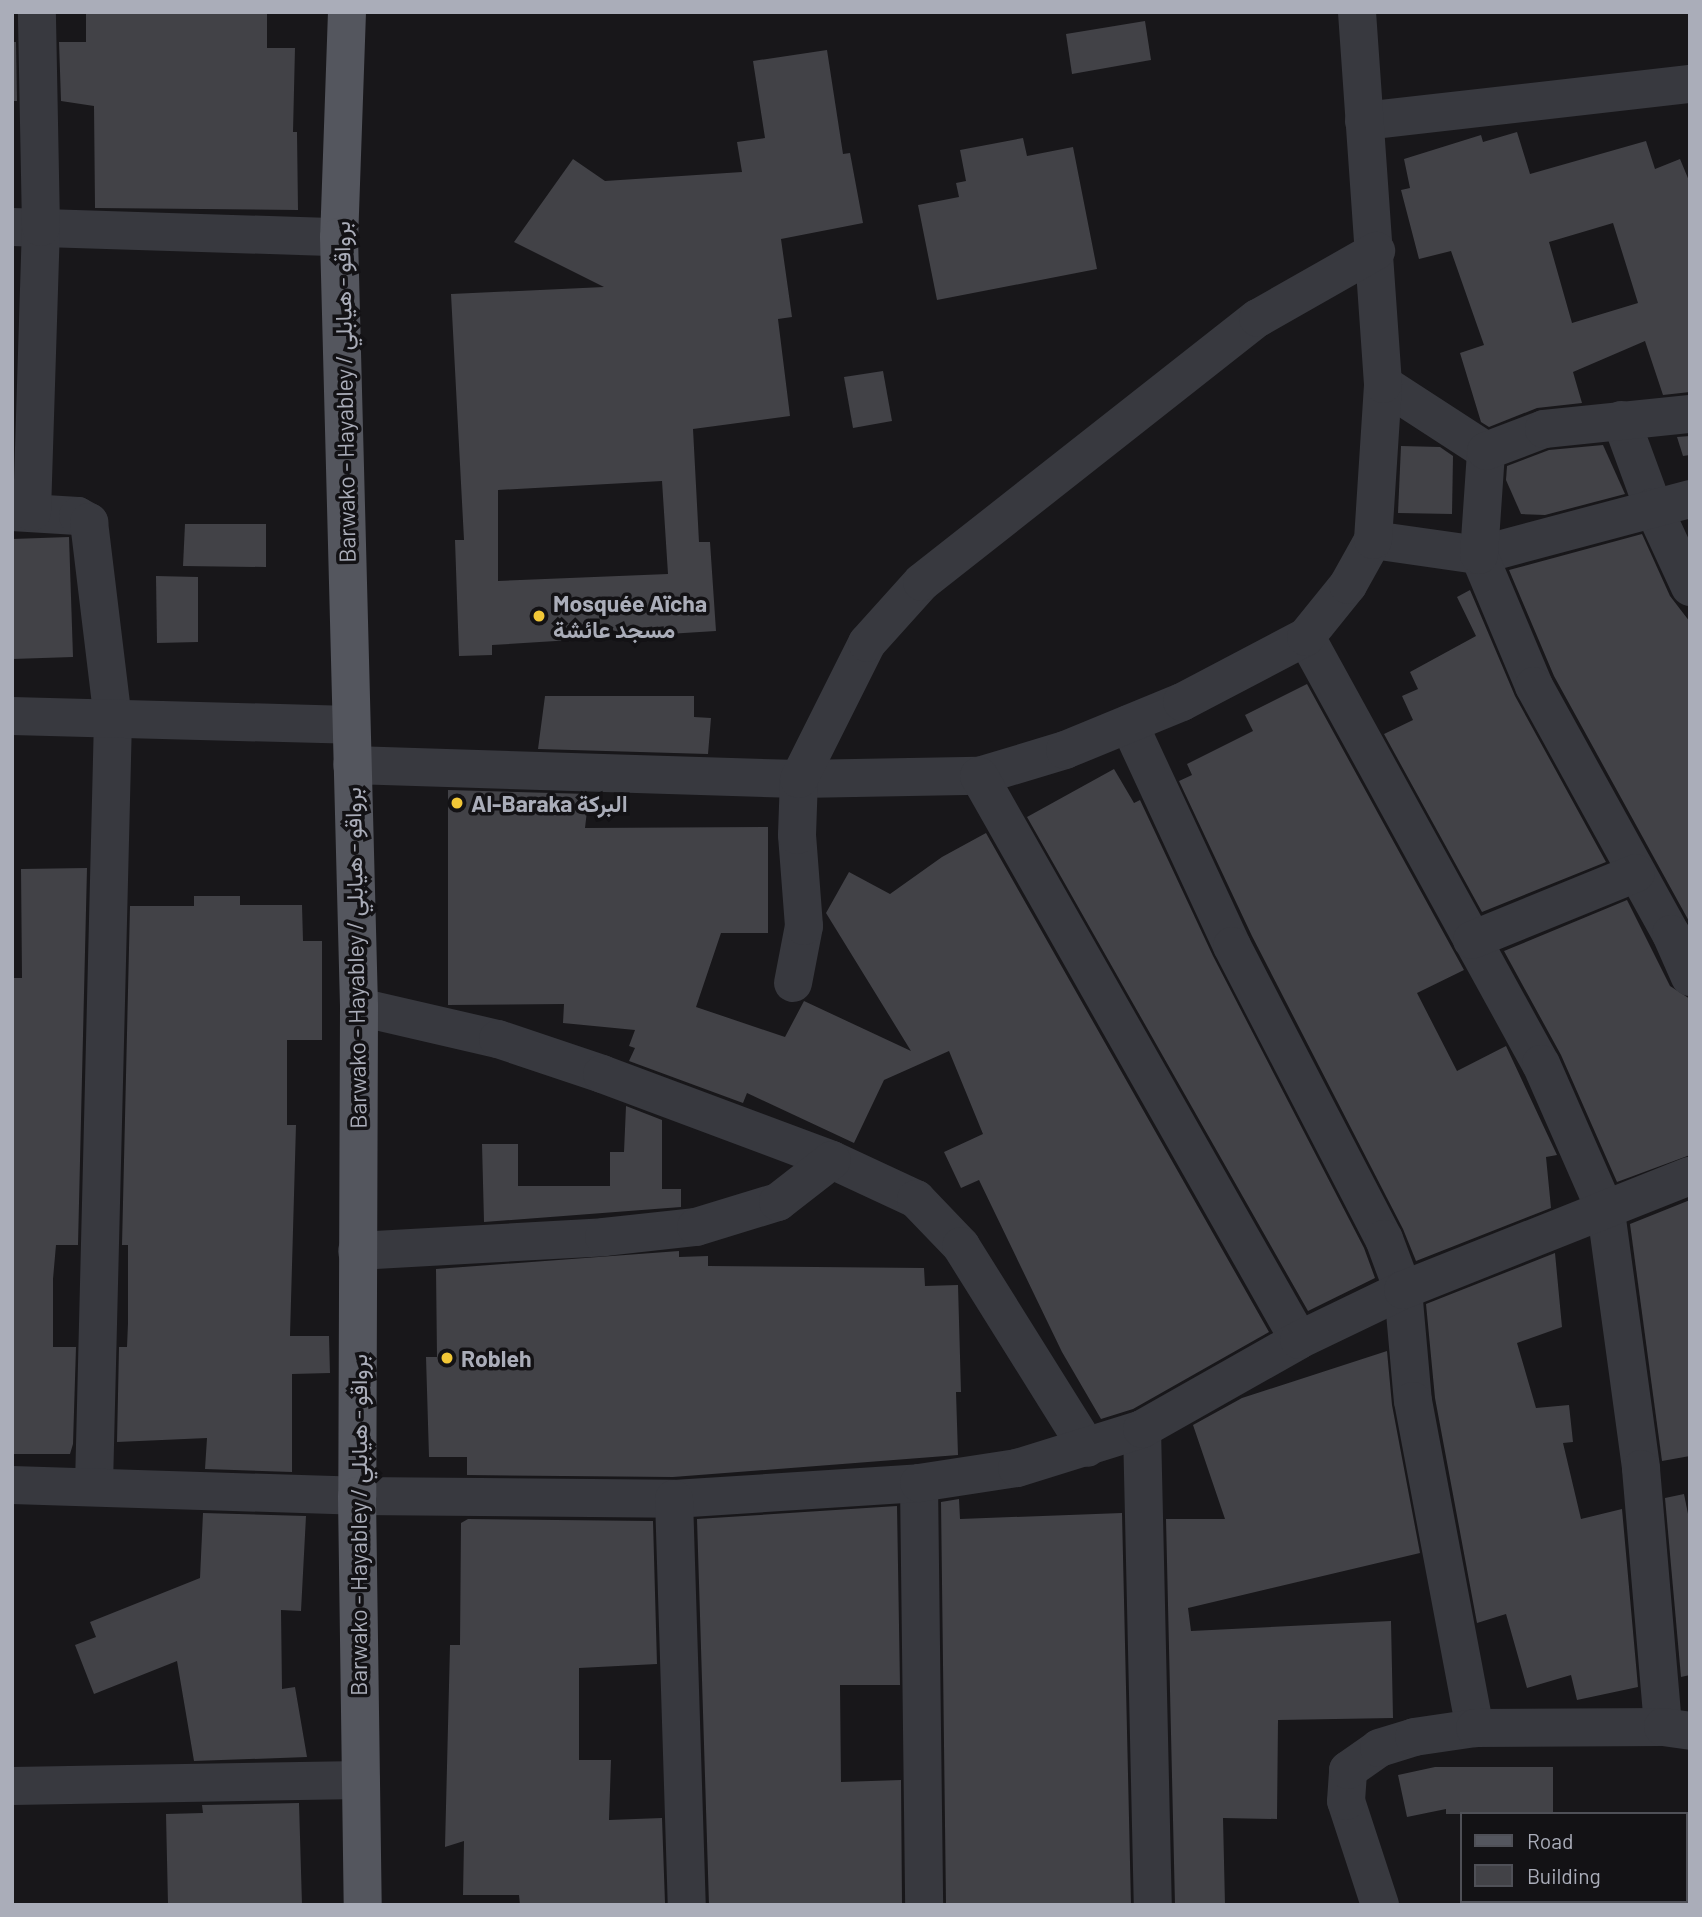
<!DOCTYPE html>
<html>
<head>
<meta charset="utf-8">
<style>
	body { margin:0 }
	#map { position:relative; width:1702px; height:1917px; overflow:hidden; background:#18171a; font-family:Barlow,Vazirmatn,sans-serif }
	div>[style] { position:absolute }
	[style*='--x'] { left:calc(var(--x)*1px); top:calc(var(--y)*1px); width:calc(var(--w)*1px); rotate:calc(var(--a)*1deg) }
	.building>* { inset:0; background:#424247 }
	.minor>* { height:38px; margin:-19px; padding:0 19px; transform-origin:19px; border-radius:19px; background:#38393f }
	.major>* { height:38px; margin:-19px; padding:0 19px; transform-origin:19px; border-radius:19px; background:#54565e }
	.dots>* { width:19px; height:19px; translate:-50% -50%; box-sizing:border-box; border:4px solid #131215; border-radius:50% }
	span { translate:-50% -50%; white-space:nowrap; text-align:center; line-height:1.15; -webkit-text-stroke:7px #131215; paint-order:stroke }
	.street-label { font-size:23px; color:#aaadb9 }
	.poi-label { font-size:23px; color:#aaadb9; font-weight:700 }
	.left { translate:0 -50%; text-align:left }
	.frame { position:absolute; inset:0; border:14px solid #aaadb9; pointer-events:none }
	.legend { position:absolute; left:1460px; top:1812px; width:228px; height:91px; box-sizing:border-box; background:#131215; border:2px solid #4f5057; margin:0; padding:9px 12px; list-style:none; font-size:21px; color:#aaadb9 }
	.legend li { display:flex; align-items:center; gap:14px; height:35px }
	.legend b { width:35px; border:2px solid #4f5057 }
</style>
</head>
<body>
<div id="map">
	<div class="building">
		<div style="clip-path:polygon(86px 12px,267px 12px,267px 48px,295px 48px,293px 132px,297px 132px,298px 210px,95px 208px,94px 106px,61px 101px,59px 42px,86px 42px)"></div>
		<div style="clip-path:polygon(1145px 21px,1151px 60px,1072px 74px,1066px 34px)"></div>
		<div style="clip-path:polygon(12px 42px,16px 42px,17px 101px,12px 101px)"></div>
		<div style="clip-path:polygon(evenodd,827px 50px,843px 154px,850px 153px,863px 223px,781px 239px,792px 317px,778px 319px,790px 416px,693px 429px,699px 542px,710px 542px,716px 631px,492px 645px,492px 655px,459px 656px,455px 540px,464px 540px,451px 294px,604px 287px,514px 242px,573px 159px,605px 181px,742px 172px,737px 142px,765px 138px,753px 61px,827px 50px,662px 481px,668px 574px,498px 581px,498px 490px,662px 481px)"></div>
		<div style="clip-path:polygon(evenodd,1517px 132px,1530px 174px,1646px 141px,1655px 169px,1680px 159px,1690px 183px,1690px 392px,1663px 395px,1645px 341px,1573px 372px,1582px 403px,1537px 408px,1489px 427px,1481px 422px,1460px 353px,1484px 345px,1451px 251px,1419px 259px,1401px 190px,1410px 188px,1404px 159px,1481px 135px,1483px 142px,1517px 132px,1613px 223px,1638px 303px,1572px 323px,1549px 242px,1613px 223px)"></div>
		<div style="clip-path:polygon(1023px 138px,1027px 156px,1073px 147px,1097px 269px,937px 300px,918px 205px,959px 197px,956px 183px,966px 181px,960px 150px)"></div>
		<div style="clip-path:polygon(883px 371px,892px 421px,853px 428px,844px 377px)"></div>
		<div style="clip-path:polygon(1690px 436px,1690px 455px,1683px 456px,1677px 437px)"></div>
		<div style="clip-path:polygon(1603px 445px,1625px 494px,1545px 515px,1521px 514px,1506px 480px,1507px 466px,1549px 450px)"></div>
		<div style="clip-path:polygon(1401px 446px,1440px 447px,1453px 456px,1452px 514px,1398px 513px)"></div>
		<div style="clip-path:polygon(185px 524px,266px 524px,266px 567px,183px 566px)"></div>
		<div style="clip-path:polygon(1642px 534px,1670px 596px,1690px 622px,1690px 923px,1554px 676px,1509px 570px)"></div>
		<div style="clip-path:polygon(69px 537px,73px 657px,12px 659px,12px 539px)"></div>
		<div style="clip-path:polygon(156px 576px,198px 577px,198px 642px,157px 643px)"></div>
		<div style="clip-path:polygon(1470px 590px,1515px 696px,1606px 862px,1482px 912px,1384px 734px,1413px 720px,1402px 696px,1418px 689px,1410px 672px,1476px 636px,1457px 597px)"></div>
		<div style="clip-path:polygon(1307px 684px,1464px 970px,1417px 993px,1457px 1071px,1506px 1046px,1557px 1155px,1546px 1157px,1551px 1208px,1416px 1261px,1403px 1229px,1252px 936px,1179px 781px,1192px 775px,1187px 764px,1253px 731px,1245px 715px)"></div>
		<div style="clip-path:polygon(545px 696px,694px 696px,694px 717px,711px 718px,708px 754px,538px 749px)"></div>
		<div style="clip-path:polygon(1114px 769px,1134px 803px,1140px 800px,1213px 956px,1364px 1248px,1375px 1278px,1308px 1311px,1027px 817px)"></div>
		<div style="clip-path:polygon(448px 790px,589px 794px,585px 828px,768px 827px,768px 933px,721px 933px,696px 1007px,785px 1037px,804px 1001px,911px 1051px,826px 913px,849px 872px,890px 894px,942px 857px,986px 833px,1269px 1332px,1133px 1409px,1101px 1419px,1062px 1352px,979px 1180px,961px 1188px,944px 1152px,983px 1134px,949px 1051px,884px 1080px,854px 1143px,747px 1093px,743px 1103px,629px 1061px,635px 1048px,629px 1046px,635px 1030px,563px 1023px,564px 1004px,448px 1005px)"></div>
		<div style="clip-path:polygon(87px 868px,78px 1245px,56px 1245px,53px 1279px,53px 1347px,76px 1347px,73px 1444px,70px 1454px,12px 1454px,12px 978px,22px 978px,21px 869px)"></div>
		<div style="clip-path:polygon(194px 896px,240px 896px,240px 905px,302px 905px,303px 941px,322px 941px,322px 1040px,287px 1040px,287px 1125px,296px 1125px,290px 1336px,329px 1336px,330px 1373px,292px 1374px,292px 1472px,205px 1469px,207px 1438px,117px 1442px,119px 1347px,127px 1347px,128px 1323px,128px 1245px,122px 1245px,130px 906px,194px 906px)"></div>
		<div style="clip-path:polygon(1627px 900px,1670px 986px,1690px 999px,1690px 1155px,1617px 1182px,1561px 1055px,1504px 951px)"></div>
		<div style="clip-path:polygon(626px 1106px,662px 1120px,662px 1189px,681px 1189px,681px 1207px,484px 1222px,482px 1144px,518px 1144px,518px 1186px,610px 1186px,610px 1152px,624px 1152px)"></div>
		<div style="clip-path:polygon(1690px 1200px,1690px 1456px,1662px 1461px,1630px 1224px)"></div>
		<div style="clip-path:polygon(679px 1251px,679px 1257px,708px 1256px,708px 1266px,924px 1268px,925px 1286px,958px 1285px,961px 1392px,956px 1392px,958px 1455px,673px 1477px,467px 1475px,467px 1457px,429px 1457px,426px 1357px,437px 1357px,436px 1269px)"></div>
		<div style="clip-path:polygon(1555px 1253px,1562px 1327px,1517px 1343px,1536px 1408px,1569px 1405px,1573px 1442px,1563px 1443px,1581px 1519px,1622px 1509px,1638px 1687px,1577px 1700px,1571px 1675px,1527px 1688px,1506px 1614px,1477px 1623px,1435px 1398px,1426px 1304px)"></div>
		<div style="clip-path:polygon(1387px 1351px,1392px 1405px,1420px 1553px,1188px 1608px,1191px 1631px,1391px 1621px,1393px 1718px,1278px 1720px,1277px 1819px,1223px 1818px,1225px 1905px,1175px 1905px,1166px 1519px,1225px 1519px,1193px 1425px,1242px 1398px)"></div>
		<div style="clip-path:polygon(1684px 1494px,1690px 1524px,1690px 1675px,1681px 1677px,1665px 1498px)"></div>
		<div style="clip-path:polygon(959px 1499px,960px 1519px,1122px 1513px,1131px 1905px,946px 1905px,941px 1502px)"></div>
		<div style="clip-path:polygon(897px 1506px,900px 1685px,840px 1685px,841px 1782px,901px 1780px,902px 1905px,709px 1905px,697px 1519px)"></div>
		<div style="clip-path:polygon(203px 1513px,306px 1516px,301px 1611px,281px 1610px,282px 1689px,295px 1687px,307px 1757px,194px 1761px,177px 1661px,94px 1694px,75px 1645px,96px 1637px,90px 1622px,200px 1578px)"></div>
		<div style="clip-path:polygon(468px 1519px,653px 1521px,657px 1664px,579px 1668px,579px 1760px,611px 1760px,609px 1820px,662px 1818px,665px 1903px,520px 1905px,519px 1895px,463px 1895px,464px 1841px,445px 1847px,450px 1645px,460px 1645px,461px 1523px)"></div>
		<div style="clip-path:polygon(1435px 1767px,1553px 1767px,1553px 1814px,1446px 1814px,1446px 1809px,1407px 1817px,1398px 1775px)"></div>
		<div style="clip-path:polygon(299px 1803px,302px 1905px,168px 1905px,166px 1814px,203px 1813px,202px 1805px)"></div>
	</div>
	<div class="minor">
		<div style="--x:1364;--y:121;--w:328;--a:-6.5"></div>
		<div style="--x:12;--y:227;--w:327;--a:1.8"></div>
		<div style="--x:1383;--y:384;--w:123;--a:33"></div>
		<div style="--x:1621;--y:420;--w:93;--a:69.8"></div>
		<div style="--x:1653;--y:507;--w:88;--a:65.2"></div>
		<div style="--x:1690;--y:499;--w:218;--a:165.1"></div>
		<div style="--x:1479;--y:555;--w:142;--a:67.2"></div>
		<div style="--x:1534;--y:686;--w:283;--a:61.1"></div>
		<div style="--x:1671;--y:934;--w:47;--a:66.2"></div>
		<div style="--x:12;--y:512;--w:66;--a:3.5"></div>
		<div style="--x:78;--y:516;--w:13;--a:29"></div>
		<div style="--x:89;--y:522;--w:198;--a:83.1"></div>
		<div style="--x:113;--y:719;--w:766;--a:91.42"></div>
		<div style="--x:32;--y:512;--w:285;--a:-88.2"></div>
		<div style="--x:41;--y:227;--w:215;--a:-91.1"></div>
		<div style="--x:1373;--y:540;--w:107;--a:8.1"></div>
		<div style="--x:1479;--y:555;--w:104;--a:-86.1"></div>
		<div style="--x:1486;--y:451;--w:62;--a:-20.8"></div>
		<div style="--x:1544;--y:429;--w:147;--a:-5.9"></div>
		<div style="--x:1306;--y:637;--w:487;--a:61.2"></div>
		<div style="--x:1541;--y:1064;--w:162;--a:66.3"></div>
		<div style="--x:1606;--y:1212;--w:259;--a:82.2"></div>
		<div style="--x:1641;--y:1469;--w:259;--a:85.1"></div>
		<div style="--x:12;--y:716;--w:339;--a:1.5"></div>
		<div style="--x:1129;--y:724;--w:245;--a:65.1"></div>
		<div style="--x:1232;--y:946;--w:330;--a:62.6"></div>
		<div style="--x:1384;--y:1239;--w:54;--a:69.6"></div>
		<div style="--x:1403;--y:1290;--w:111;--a:84.9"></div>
		<div style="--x:1413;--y:1401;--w:333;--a:79.3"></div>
		<div style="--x:352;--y:765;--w:447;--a:1.8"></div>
		<div style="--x:799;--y:779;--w:180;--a:-1"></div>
		<div style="--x:979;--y:776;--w:90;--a:-16.8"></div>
		<div style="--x:1065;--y:750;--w:126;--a:-22.3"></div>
		<div style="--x:1182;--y:702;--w:140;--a:-27.7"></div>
		<div style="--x:1306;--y:637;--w:67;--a:-51.1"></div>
		<div style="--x:1348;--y:585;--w:51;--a:-60.9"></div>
		<div style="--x:1373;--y:540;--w:156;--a:-86.3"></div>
		<div style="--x:1383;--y:384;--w:373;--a:-94"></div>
		<div style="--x:979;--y:776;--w:648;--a:60.43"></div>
		<div style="--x:1472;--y:940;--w:177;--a:-22.2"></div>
		<div style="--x:793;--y:983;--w:58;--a:-79.1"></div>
		<div style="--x:804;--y:926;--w:91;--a:-94.4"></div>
		<div style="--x:797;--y:835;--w:56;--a:-88"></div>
		<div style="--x:799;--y:779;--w:152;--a:-63.4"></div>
		<div style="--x:867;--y:643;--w:82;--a:-48"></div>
		<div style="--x:922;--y:582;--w:427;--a:-38.2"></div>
		<div style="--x:1258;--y:318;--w:136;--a:-29.6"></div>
		<div style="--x:359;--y:1007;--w:143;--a:13"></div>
		<div style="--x:498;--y:1039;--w:110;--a:18.6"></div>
		<div style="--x:602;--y:1074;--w:246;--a:20.5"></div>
		<div style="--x:832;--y:1160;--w:93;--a:24.9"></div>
		<div style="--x:916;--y:1199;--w:65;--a:46.2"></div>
		<div style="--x:961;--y:1246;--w:238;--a:58"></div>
		<div style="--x:357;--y:1251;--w:247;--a:-3.2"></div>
		<div style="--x:604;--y:1237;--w:93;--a:-6.2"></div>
		<div style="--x:696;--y:1227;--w:86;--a:-17"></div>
		<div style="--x:778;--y:1202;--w:68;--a:-37.9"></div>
		<div style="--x:1142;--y:1429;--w:476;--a:88.7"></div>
		<div style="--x:919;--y:1483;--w:422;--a:89.3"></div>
		<div style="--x:12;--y:1485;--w:345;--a:1.8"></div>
		<div style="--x:357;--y:1496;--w:317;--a:0.5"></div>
		<div style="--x:674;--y:1499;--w:246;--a:-3.7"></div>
		<div style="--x:919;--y:1483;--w:99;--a:-8.7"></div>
		<div style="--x:1017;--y:1468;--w:131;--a:-17.3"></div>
		<div style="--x:1142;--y:1429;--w:180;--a:-29.5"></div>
		<div style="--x:1299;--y:1340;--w:115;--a:-25.7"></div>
		<div style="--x:1403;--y:1290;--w:309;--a:-21.7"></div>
		<div style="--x:674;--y:1499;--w:406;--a:88.2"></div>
		<div style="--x:12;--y:1786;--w:349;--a:-1"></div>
		<div style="--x:1380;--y:1905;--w:109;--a:-108.1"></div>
		<div style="--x:1346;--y:1801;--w:31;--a:-86"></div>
		<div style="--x:1348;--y:1770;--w:38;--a:-35"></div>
		<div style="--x:1379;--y:1748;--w:37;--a:-17"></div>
		<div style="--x:1414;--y:1737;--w:62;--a:-8.4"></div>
		<div style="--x:1475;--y:1728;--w:188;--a:-0.3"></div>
		<div style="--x:1663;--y:1727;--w:27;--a:8"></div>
	</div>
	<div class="major">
		<div style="--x:347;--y:12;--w:225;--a:92"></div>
		<div style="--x:339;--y:237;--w:770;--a:88.51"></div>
		<div style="--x:359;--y:1007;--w:489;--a:90.2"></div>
		<div style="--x:357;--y:1496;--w:409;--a:89.2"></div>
	</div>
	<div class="dots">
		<div style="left:539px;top:616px;background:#f2c737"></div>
		<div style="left:457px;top:803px;background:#f2c737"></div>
		<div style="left:447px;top:1358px;background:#f2c737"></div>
	</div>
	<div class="street-label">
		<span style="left:344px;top:392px;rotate:-91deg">Barwako - Hayabley / برواقو - هيابلي</span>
		<span style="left:355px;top:958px;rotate:-91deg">Barwako - Hayabley / برواقو - هيابلي</span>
		<span style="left:358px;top:1525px;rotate:-90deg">Barwako - Hayabley / برواقو - هيابلي</span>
	</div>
	<div class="poi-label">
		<span class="left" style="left:553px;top:616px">Mosquée Aïcha<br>مسجد عائشة</span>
		<span class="left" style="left:471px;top:803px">Al-Baraka البركة</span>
		<span class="left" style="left:461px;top:1358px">Robleh</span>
	</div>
	<div class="frame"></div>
	<ul class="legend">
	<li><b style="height:9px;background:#54565e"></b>Road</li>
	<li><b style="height:19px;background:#424247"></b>Building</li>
	</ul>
</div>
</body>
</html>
